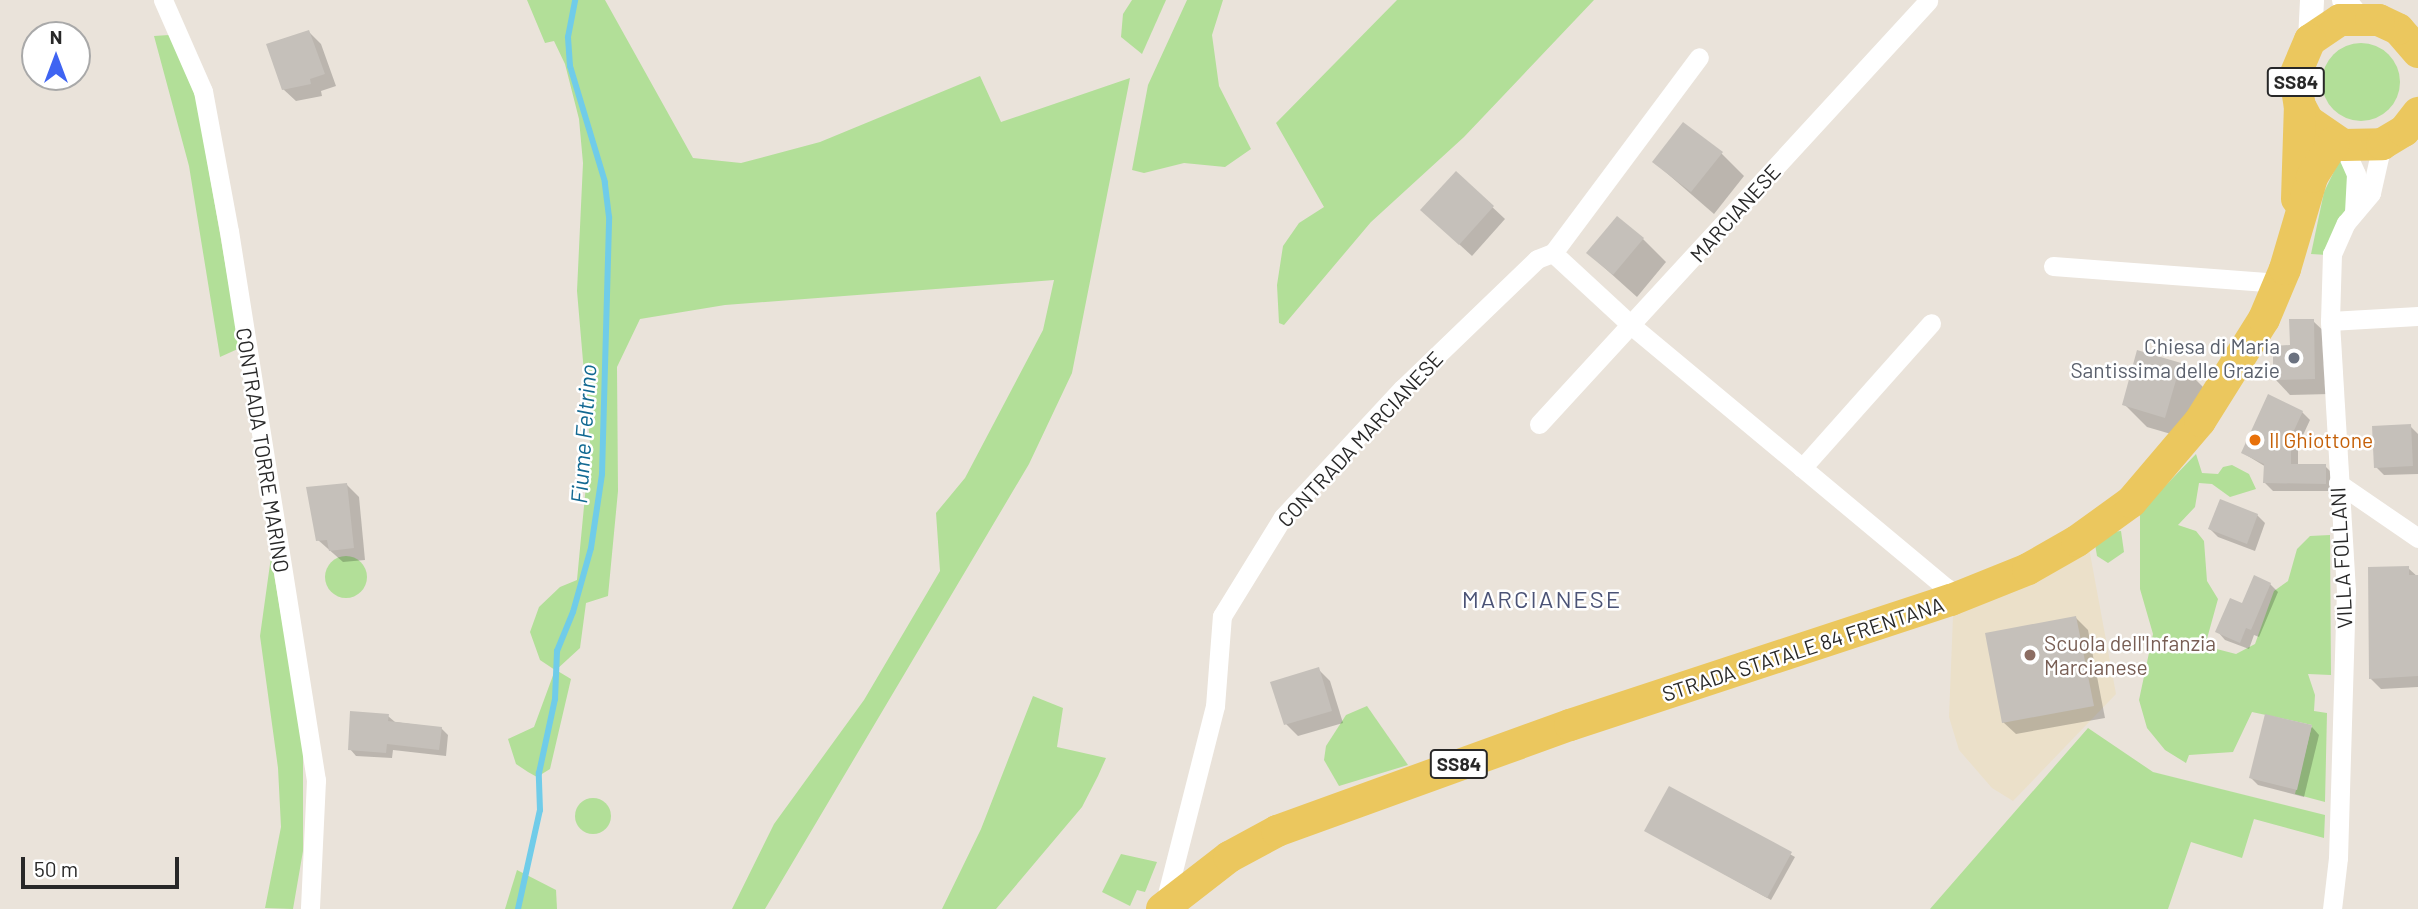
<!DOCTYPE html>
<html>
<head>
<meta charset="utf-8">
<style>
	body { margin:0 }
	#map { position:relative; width:2418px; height:909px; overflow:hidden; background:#eae3da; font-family:Barlow,sans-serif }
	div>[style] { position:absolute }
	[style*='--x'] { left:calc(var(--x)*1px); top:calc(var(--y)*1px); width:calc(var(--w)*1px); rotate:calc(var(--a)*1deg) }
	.education>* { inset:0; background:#ebe0c9 }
	.green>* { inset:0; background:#b2df98 }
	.round { border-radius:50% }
	.shadow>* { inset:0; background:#0003 }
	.stream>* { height:6px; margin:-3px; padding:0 3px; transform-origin:3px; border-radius:3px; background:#70cce9 }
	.building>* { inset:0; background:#c5c0ba }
	.minor>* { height:19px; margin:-9.5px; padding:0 9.5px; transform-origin:9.5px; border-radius:9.5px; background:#fff }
	.tertiary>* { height:24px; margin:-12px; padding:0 12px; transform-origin:12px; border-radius:12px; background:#fff }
	.primary>* { height:32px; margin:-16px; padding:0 16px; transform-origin:16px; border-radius:16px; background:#ebc75e }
	.dots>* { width:19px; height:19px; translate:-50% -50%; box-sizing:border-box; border:4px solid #fff; border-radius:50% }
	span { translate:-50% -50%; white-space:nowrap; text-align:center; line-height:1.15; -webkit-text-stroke:5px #fff; paint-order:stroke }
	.shield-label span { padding:2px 5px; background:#fff; border:2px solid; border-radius:5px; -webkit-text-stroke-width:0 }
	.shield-label { font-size:19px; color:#282828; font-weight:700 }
	.street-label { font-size:21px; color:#282828 }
	.worship-label { font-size:21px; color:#5b616d }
	.right { translate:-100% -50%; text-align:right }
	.food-label { font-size:21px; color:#c56008 }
	.left { translate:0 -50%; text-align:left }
	.education-label { font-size:21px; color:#785e54 }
	.water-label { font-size:23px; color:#126992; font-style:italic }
	.quarter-label { font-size:24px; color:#4b5376; letter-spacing:2px }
	.north { position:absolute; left:21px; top:21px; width:70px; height:70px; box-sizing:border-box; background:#fff; border:2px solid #a9a9a9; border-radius:50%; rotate:0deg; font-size:19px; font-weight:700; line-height:28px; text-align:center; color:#282828 }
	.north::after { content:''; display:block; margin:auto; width:24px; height:32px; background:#3f64f2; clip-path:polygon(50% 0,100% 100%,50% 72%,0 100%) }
	.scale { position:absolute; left:21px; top:857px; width:158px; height:32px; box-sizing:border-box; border:4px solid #282828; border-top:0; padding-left:9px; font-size:21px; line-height:24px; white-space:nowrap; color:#282828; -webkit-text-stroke:5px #fff; paint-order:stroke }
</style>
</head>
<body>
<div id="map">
	<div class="education">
		<div style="clip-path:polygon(2089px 548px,2116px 694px,2013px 801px,1992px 788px,1959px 750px,1949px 717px,1953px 616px,2051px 573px)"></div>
	</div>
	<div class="green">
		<div style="clip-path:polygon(527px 0,605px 0,693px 158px,741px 163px,820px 142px,980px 76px,1001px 122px,1130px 78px,1072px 373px,1029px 464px,765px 909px,732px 909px,774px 824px,864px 700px,940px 571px,936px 513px,965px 478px,1043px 330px,1054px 280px,725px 305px,640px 319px,617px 367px,618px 491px,608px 596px,586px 603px,580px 648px,556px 670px,571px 679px,550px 769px,537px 777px,528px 772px,516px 764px,508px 739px,534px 727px,555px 670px,540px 660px,530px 632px,539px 607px,560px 587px,577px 580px,590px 443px,577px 291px,583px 163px,579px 119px,565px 64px,554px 41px,545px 43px)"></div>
		<div style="clip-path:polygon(1132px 0,1166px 0,1142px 54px,1121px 37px,1123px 14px)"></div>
		<div style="clip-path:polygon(1187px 0,1223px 0,1212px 35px,1219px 86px,1251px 149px,1225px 167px,1184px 163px,1144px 173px,1132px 170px,1148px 85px)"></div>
		<div style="clip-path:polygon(1397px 0,1594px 0,1464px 137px,1371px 222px,1284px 325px,1279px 323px,1277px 285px,1283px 246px,1299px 223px,1324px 207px,1276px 123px)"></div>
		<div style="clip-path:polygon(169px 35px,196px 97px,240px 348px,220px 357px,189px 166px,154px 36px)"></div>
		<div class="round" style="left:2322px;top:43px;width:78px;height:78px"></div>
		<div style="clip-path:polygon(2340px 159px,2351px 175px,2346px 209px,2327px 255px,2311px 254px,2324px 192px)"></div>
		<div style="clip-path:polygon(2196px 454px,2202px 473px,2218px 474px,2223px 467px,2232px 465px,2249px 474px,2256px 489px,2230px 497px,2212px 484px,2199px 483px,2195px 507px,2178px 525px,2196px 531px,2204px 541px,2207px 581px,2218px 599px,2205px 646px,2236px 654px,2255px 644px,2274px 591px,2288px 581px,2297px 549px,2310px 536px,2330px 535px,2331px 675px,2308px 674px,2315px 695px,2314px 711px,2327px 713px,2325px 802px,2295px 794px,2312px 725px,2252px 712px,2233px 752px,2189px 755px,2186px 763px,2165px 750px,2147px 728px,2139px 700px,2153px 634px,2140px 589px,2140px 512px)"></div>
		<div style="clip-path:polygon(2121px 531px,2124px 552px,2108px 563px,2097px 556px,2095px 544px,2111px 532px)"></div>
		<div class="round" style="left:325px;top:556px;width:42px;height:42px"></div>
		<div style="clip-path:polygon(271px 557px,303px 741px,303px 851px,293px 909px,265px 908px,281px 827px,278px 768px,260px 636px)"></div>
		<div style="clip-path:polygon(1033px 696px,1063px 708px,1057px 747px,1106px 758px,1098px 776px,1082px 807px,996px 909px,942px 909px,981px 829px)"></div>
		<div style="clip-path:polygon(1367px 706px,1408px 765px,1339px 786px,1324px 760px,1326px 746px,1346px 715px)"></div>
		<div style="clip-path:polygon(2088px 728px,2153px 772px,2325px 815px,2324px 838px,2254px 819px,2242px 858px,2191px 842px,2168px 909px,1930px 909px)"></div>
		<div class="round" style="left:575px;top:798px;width:36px;height:36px"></div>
		<div style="clip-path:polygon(1121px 854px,1157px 862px,1145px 892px,1137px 890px,1130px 906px,1102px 892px)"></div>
		<div style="clip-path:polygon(517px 870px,556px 890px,557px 909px,505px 909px)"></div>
	</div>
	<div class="shadow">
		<div style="clip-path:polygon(309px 32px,321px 44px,336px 86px,321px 91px,322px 96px,296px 101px,283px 89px)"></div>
		<div style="clip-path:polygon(1721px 153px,1744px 176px,1714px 214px,1654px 162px)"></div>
		<div style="clip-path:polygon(1456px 173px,1505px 219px,1472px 256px,1435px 222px)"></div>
		<div style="clip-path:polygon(1643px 239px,1666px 262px,1637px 297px,1588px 253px)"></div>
		<div style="clip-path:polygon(2313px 321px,2329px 336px,2330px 394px,2290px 395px,2275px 379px,2292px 347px)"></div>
		<div style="clip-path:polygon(2180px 364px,2203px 387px,2188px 439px,2147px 427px,2124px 404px)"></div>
		<div style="clip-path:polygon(2302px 412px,2310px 420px,2298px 446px,2298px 466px,2325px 466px,2333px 474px,2333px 491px,2273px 491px,2265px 483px,2266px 467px,2243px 453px)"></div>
		<div style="clip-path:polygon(2410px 426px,2418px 434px,2418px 474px,2384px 475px,2376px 467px)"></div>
		<div style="clip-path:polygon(347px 485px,359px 497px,365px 560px,343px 562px,318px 540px)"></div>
		<div style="clip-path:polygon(2257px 515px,2265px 523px,2255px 551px,2218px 537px,2210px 529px)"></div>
		<div style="clip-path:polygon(2408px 568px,2418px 577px,2418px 687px,2381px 689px,2371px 679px)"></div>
		<div style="clip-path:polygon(2270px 584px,2278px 592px,2259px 637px,2254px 635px,2249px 649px,2225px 640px,2218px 632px)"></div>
		<div style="clip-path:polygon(2076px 618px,2088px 630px,2105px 718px,2016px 734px,2003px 722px)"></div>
		<div style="clip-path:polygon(1318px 669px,1330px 681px,1343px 723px,1298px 736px,1286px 724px)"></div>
		<div style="clip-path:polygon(388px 716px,395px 722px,441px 728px,448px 735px,446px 756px,393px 750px,392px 758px,356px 756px,350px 749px)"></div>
		<div style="clip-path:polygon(2312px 727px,2319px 735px,2304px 797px,2258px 785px,2250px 777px)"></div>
		<div style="clip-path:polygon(1670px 788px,1795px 857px,1771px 900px,1647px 831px)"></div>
	</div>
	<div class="stream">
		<div style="--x:518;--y:909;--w:101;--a:-77.5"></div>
		<div style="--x:540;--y:810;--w:37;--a:-92"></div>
		<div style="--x:539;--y:773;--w:76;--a:-77.8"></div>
		<div style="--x:555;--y:699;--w:48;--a:-87.6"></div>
		<div style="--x:557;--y:651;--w:42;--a:-67.7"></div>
		<div style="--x:573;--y:612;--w:66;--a:-74.3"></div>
		<div style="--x:591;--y:548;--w:75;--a:-81.5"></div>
		<div style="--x:602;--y:474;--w:257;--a:-88.4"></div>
		<div style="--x:609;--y:217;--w:35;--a:-97"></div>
		<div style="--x:605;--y:182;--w:121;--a:-106.8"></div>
		<div style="--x:570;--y:66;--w:29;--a:-94"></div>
		<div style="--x:568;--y:37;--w:38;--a:-79"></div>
	</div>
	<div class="building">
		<div style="clip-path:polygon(309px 30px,325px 74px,310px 79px,311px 84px,282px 90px,266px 44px)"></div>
		<div style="clip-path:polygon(1683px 122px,1723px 152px,1691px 192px,1652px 162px)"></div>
		<div style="clip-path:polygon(1456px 171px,1494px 206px,1459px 245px,1420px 210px)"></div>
		<div style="clip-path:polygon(1617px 216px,1644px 238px,1613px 275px,1586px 253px)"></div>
		<div style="clip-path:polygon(2289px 319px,2314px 319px,2315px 379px,2273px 380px,2273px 346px,2290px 345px)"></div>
		<div style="clip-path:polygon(2137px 350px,2181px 363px,2165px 418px,2122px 405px)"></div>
		<div style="clip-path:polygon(2268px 394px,2303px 411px,2291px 437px,2291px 464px,2326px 464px,2326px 484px,2263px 483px,2264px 464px,2241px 453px)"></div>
		<div style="clip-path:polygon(2411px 424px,2413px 466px,2374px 468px,2372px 426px)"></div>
		<div style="clip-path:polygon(347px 483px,354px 548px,329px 551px,327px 540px,316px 541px,306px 487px)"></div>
		<div style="clip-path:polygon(2220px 499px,2258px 514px,2247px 544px,2208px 529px)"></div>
		<div style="clip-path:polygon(2409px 566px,2409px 575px,2418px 575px,2418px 676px,2369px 679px,2368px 567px)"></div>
		<div style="clip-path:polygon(2254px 575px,2271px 583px,2251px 630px,2246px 628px,2240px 643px,2215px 632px,2230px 598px,2242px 603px)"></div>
		<div style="clip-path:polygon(2076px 616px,2094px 706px,2002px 723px,1985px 633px)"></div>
		<div style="clip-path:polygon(1319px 667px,1332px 711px,1284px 725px,1270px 682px)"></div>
		<div style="clip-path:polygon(350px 711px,389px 714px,388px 721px,442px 727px,439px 750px,387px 744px,386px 753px,348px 750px)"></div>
		<div style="clip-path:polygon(2265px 714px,2312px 725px,2297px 790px,2249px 778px)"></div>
		<div style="clip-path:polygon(1669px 786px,1792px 852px,1767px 898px,1644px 831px)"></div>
	</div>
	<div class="minor">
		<div style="--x:163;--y:0;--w:99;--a:66.3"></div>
		<div style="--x:203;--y:91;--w:142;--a:79.5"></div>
		<div style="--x:229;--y:231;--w:556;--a:81"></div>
		<div style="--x:316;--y:780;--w:129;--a:92.7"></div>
		<div style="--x:2343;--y:145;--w:32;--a:66"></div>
		<div style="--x:2356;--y:174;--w:39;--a:93"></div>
		<div style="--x:1553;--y:253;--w:108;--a:42.7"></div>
		<div style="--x:1632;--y:326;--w:410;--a:39.8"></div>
		<div style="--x:1947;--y:588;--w:13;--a:72"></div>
		<div style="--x:2053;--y:266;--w:227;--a:4.3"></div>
		<div style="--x:2330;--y:321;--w:88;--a:-3.3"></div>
		<div style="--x:1539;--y:424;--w:575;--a:-47.4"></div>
		<div style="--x:1802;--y:468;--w:194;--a:-48.3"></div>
		<div style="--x:2338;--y:483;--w:97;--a:34.5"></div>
		<div style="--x:1164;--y:906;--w:206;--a:-75.7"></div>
		<div style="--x:1215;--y:706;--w:90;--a:-85.6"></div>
		<div style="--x:1222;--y:616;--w:116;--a:-58.4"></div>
		<div style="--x:1283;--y:517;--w:175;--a:-47.1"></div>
		<div style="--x:1402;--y:389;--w:187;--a:-43.9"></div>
		<div style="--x:1537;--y:259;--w:17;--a:-21"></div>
		<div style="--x:1553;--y:253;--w:244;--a:-53.3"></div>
		<div style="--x:2332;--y:909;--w:51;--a:-83.3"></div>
		<div style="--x:2338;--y:858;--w:267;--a:-88.3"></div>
		<div style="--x:2346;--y:591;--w:270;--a:-93.4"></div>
		<div style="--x:2330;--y:321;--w:67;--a:-88.3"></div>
		<div style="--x:2332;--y:254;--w:34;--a:-66"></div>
		<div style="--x:2346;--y:223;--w:39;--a:-50"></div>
		<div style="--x:2371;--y:193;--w:50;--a:-77.3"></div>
	</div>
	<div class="tertiary">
		<div style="--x:2344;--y:0;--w:22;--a:51"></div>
		<div style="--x:2310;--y:40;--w:40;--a:-87.1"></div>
	</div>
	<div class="primary">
		<div style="--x:2418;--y:52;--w:30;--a:-131"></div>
		<div style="--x:2398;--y:29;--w:21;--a:-155"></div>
		<div style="--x:2379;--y:20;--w:39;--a:180"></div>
		<div style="--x:2340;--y:20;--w:36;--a:146"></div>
		<div style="--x:2310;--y:40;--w:39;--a:113"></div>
		<div style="--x:2295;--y:76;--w:30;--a:81"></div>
		<div style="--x:2300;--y:106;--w:17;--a:62"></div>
		<div style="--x:2308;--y:121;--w:42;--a:34.4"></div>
		<div style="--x:2343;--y:145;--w:39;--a:-1"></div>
		<div style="--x:2382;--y:144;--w:26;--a:-31"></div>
		<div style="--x:2404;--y:131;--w:23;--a:-52"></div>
		<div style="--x:2297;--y:199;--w:93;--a:-88.2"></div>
		<div style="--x:1162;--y:909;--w:85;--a:-37.8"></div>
		<div style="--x:1229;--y:857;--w:55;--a:-28.4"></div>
		<div style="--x:1277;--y:831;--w:312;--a:-19.9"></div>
		<div style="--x:1570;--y:725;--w:401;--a:-18.2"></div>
		<div style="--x:1951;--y:600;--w:83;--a:-21.9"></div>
		<div style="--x:2028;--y:569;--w:56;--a:-29.7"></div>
		<div style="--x:2077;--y:541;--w:67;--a:-35.8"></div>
		<div style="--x:2131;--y:502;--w:106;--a:-49.6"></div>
		<div style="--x:2200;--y:421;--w:120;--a:-57.9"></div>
		<div style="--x:2264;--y:319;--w:54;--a:-67.2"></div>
		<div style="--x:2285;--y:269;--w:96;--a:-73.6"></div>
		<div style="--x:2312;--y:177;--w:41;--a:-57.8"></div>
	</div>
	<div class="dots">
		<div style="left:2294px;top:358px;background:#6b7280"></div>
		<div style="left:2255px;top:440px;background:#e8710a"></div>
		<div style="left:2030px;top:655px;background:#8d6e63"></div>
	</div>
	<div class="shield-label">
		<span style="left:2296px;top:82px">SS84</span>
		<span style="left:1459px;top:764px">SS84</span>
	</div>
	<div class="street-label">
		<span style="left:1735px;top:213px;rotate:-48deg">MARCIANESE</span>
		<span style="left:1360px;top:439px;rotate:-47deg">CONTRADA MARCIANESE</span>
		<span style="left:263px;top:450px;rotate:81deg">CONTRADA TORRE MARINO</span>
		<span style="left:2341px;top:558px;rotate:-93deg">VILLA FOLLANI</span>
		<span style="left:1803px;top:649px;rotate:-18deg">STRADA STATALE 84 FRENTANA</span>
	</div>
	<div class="worship-label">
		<span class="right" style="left:2280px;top:358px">Chiesa di Maria<br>Santissima delle Grazie</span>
	</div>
	<div class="food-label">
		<span class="left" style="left:2269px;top:440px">Il Ghiottone</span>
	</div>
	<div class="education-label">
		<span class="left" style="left:2044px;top:655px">Scuola dell'Infanzia<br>Marcianese</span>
	</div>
	<div class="water-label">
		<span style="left:583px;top:434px;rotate:-86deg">Fiume Feltrino</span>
	</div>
	<div class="quarter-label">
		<span style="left:1542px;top:599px">MARCIANESE</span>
	</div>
	<div class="north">N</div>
	<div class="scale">50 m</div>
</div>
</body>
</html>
